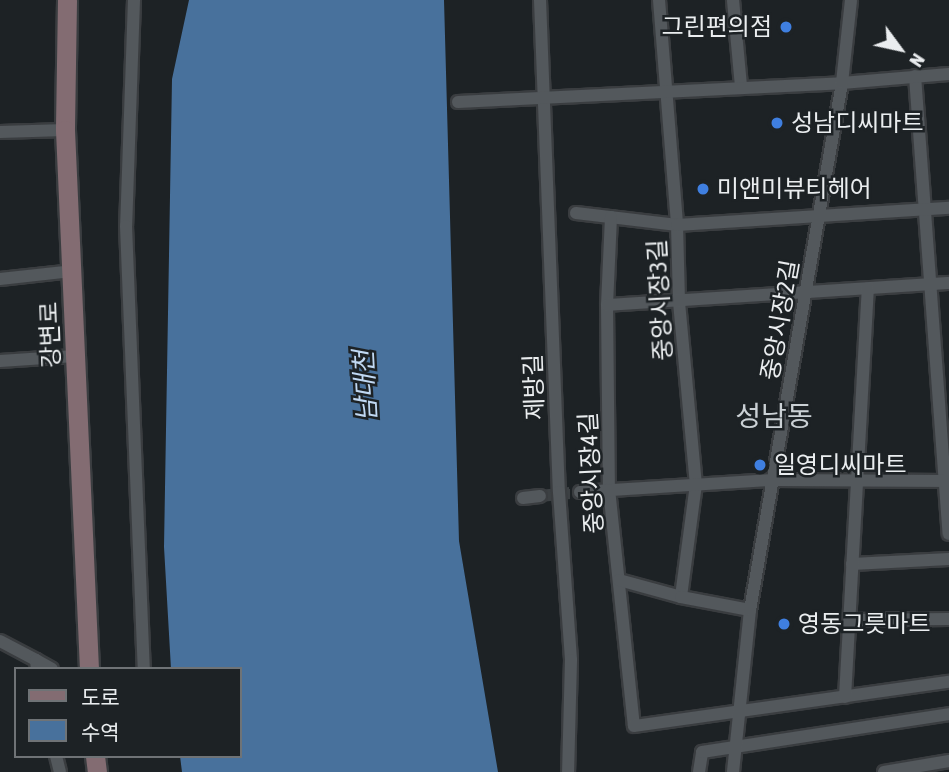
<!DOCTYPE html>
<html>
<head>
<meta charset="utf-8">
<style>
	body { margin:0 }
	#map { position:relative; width:949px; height:772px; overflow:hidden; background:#1d2225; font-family:"Asap Condensed","Noto Sans KR",sans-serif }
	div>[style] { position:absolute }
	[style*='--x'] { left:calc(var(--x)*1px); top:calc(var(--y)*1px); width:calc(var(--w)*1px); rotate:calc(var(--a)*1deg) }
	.water>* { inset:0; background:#48719c }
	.street-tunnel>* { height:12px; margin-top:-6px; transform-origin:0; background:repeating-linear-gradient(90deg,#3c4043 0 12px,transparent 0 18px) }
	.roads { filter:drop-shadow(2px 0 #3a3d40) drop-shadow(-2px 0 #3a3d40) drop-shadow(0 2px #3a3d40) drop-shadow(0 -2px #3a3d40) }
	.street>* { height:12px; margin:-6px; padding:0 6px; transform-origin:6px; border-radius:6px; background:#53585c }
	.secondary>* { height:19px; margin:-9.5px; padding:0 9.5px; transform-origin:9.5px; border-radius:9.5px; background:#836c72 }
	.dots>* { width:19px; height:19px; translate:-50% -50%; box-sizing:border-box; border:4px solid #1d2225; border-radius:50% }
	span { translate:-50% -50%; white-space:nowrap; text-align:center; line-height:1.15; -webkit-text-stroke:5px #1d2225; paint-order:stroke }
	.poi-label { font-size:24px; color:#eaedef }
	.right { translate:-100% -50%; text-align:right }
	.left { translate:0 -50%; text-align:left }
	.street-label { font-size:24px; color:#eaedef }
	.water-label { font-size:26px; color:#c1d9f3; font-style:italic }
	.quarter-label { font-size:28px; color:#cbd1d5 }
	.legend { position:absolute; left:14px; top:667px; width:228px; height:91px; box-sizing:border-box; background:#1d2225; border:2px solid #6f7376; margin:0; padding:9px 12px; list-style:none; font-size:21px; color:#eaedef }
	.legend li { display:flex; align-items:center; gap:14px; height:35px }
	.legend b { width:35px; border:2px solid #6f7376 }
	.north { position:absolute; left:865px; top:14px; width:70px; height:70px; -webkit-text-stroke:5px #1d2225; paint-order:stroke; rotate:123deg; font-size:19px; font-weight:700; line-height:28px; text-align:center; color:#eaedef }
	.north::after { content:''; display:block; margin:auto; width:24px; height:32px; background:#eaedef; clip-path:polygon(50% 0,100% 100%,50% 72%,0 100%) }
</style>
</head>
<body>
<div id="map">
	<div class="water">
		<div style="clip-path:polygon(189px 0,444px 0,459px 541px,498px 772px,182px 772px,180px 756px,240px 756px,240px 669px,171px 669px,164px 547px,172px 79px)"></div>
	</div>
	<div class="street-tunnel">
		<div style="--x:540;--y:496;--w:40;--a:-5.7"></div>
	</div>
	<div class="roads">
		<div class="street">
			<div style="--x:134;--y:0;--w:226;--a:92"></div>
			<div style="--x:126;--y:226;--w:443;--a:87.7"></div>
			<div style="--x:540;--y:0;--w:492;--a:87.8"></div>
			<div style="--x:559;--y:492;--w:168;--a:85.9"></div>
			<div style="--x:571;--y:660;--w:112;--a:91.5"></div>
			<div style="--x:659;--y:0;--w:226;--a:85.4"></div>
			<div style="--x:677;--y:225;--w:77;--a:88.5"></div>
			<div style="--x:679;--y:302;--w:183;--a:84.7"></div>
			<div style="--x:696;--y:484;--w:114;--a:97.6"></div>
			<div style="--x:733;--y:0;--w:87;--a:84.7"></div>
			<div style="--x:915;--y:76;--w:459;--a:85.8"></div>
			<div style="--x:458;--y:102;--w:384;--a:-2.8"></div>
			<div style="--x:842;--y:83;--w:107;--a:-4.8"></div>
			<div style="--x:0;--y:132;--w:65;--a:-1.8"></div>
			<div style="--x:576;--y:213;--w:102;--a:6.8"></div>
			<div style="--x:677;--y:225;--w:273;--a:-3.6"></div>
			<div style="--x:611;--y:217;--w:88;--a:92.6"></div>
			<div style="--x:607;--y:305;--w:184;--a:89.4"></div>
			<div style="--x:609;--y:489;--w:238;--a:84"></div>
			<div style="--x:634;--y:726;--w:318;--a:-8"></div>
			<div style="--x:0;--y:279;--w:72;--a:-6.3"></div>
			<div style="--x:607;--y:305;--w:343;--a:-3.7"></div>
			<div style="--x:0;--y:361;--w:75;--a:-3.8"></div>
			<div style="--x:580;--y:492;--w:193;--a:-3.6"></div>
			<div style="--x:773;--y:480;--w:176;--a:0.3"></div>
			<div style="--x:523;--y:498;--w:17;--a:-7"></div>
			<div style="--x:852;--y:564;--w:97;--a:-3"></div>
			<div style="--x:619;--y:580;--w:64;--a:15.3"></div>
			<div style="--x:681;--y:597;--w:70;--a:10.7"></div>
			<div style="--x:851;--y:620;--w:98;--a:-0.6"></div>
			<div style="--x:0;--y:641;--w:41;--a:27.8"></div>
			<div style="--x:36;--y:660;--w:9;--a:84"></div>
			<div style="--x:36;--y:660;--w:18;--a:29"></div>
			<div style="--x:845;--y:697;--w:409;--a:-86.8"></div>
			<div style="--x:56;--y:756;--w:16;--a:76"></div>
			<div style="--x:699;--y:772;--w:20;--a:-81"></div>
			<div style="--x:702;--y:752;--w:250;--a:-8.7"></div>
			<div style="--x:733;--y:772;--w:163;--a:-84"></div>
			<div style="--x:750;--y:610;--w:535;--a:-80.1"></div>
			<div style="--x:842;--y:83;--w:83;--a:-83.8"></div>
			<div style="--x:884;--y:772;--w:66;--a:-9.6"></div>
		</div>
		<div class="secondary">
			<div style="--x:67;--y:0;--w:130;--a:90.9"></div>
			<div style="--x:65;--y:130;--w:540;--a:87.45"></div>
			<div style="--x:95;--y:756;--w:16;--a:83"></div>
		</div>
	</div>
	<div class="dots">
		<div style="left:786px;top:27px;background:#3f7fe0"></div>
		<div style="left:777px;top:123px;background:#3f7fe0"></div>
		<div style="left:703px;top:189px;background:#3f7fe0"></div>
		<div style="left:760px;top:465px;background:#3f7fe0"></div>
		<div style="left:784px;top:624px;background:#3f7fe0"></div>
	</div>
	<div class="poi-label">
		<span class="right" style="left:772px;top:27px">그린편의점</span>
		<span class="left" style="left:791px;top:123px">성남디씨마트</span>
		<span class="left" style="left:717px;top:189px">미앤미뷰티헤어</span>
		<span class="left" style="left:774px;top:465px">일영디씨마트</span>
		<span class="left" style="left:798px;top:624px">영동그릇마트</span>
	</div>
	<div class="street-label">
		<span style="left:660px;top:300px;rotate:-93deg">중앙시장3길</span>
		<span style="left:780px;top:320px;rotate:-80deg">중앙시장2길</span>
		<span style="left:50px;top:335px;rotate:-92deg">강변로</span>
		<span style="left:534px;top:387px;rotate:-92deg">제방길</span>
		<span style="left:591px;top:473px;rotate:-93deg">중앙시장4길</span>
	</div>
	<div class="water-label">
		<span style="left:366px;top:386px;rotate:-93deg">남대천</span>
	</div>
	<div class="quarter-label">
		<span style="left:774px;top:416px">성남동</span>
	</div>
	<ul class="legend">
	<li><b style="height:9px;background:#836c72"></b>도로</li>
	<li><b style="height:19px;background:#48719c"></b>수역</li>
	</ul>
	<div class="north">N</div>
</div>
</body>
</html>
